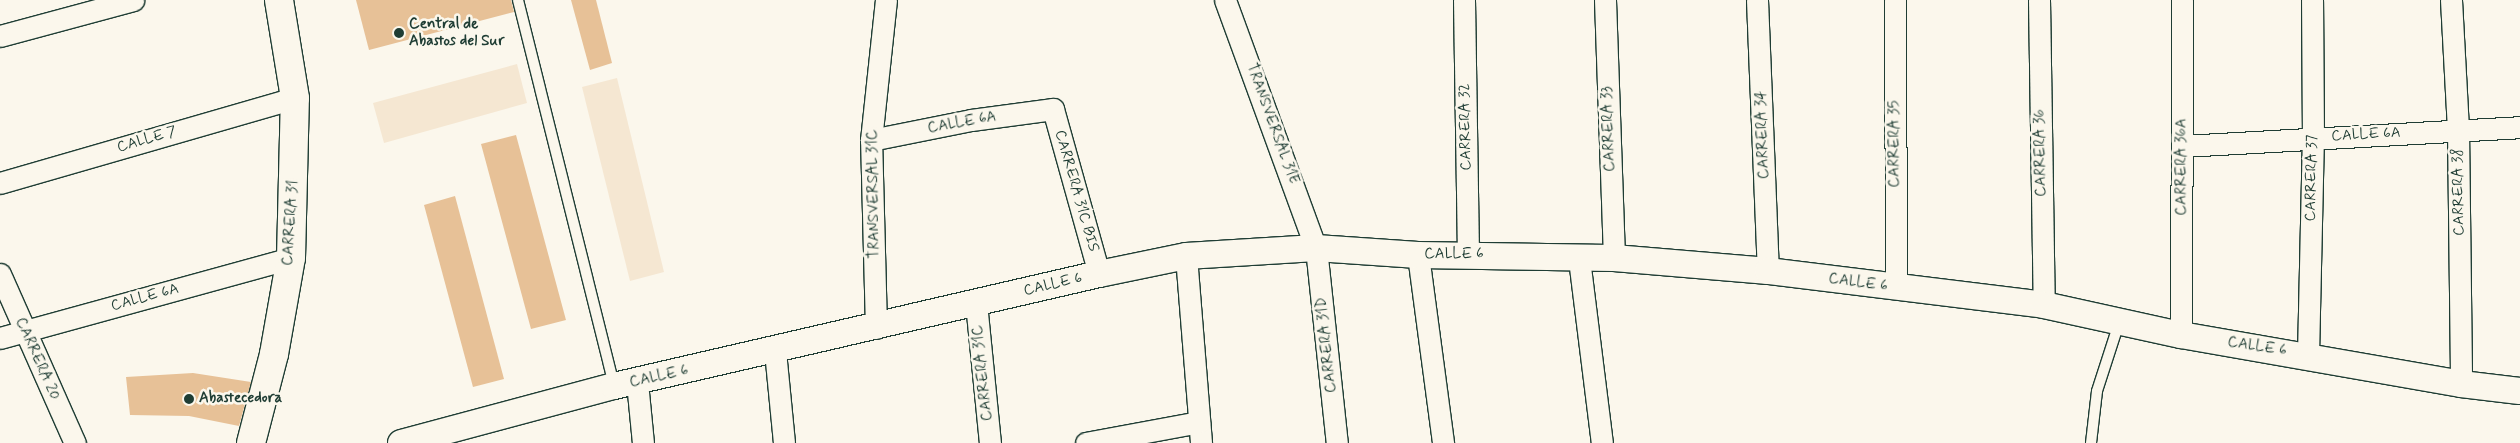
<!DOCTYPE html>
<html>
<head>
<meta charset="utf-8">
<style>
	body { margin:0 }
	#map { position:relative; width:2520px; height:443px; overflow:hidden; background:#fbf7ec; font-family:Mynerve,sans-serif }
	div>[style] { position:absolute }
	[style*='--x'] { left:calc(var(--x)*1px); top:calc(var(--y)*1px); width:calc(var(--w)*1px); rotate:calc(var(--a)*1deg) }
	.built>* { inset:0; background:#f5e7d2 }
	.building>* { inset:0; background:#e7c197 }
	.roads { filter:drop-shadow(1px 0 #1f3d34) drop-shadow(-1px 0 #1f3d34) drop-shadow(0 1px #1f3d34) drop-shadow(0 -1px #1f3d34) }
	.service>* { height:10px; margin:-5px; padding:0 5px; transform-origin:5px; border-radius:5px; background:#fbf7ec }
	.minor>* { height:21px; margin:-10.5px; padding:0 10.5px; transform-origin:10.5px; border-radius:10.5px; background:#fbf7ec }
	.tertiary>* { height:26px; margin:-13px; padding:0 13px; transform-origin:13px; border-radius:13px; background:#fbf7ec }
	.secondary>* { height:28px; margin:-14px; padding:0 14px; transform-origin:14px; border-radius:14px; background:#fbf7ec }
	.dots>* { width:14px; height:14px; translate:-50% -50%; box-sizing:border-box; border:2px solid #fbf7ec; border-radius:50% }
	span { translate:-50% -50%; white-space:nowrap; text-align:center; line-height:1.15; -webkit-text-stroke:5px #fbf7ec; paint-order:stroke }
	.poi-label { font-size:15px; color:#1f3d34; font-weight:700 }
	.left { translate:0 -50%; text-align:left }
	.street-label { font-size:15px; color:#1f3d34 }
</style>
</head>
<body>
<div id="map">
	<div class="built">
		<div style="clip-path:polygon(517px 64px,527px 103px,384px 143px,373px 103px)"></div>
		<div style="clip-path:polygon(617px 78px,664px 272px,630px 281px,582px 87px)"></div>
	</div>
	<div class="building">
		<div style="clip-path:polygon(356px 0,511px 0,514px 12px,369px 50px)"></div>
		<div style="clip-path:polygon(571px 0,596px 0,612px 63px,590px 70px)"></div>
		<div style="clip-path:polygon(516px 135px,566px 320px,531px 329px,481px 144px)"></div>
		<div style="clip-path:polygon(455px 196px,504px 379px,473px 387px,424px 205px)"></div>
		<div style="clip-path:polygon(193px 373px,251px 382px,239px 426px,189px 416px,130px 415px,126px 377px)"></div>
	</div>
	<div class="roads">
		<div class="service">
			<div style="--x:518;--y:0;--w:397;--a:76"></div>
			<div style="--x:2091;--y:443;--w:52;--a:-83.4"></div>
			<div style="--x:2097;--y:391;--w:71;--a:-72.1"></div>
		</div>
		<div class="minor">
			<div style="--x:1225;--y:0;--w:264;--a:69.9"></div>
			<div style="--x:1316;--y:248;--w:196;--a:83.9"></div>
			<div style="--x:1464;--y:0;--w:253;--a:89.1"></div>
			<div style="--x:1605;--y:0;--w:258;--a:88"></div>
			<div style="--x:1757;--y:0;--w:271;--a:87.7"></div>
			<div style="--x:1895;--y:0;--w:288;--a:89.8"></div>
			<div style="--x:2039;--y:0;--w:305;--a:89.1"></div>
			<div style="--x:2451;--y:0;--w:129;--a:86.9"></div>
			<div style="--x:2458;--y:129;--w:255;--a:89.3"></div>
			<div style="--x:0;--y:36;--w:138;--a:-15.1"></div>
			<div style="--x:871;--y:140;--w:102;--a:-11.3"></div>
			<div style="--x:971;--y:120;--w:83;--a:-7.6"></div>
			<div style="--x:1053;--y:109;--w:171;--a:74.4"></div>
			<div style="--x:2183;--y:146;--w:338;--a:-3.2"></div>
			<div style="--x:0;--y:183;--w:307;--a:-16.1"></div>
			<div style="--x:1418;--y:255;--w:190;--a:82.4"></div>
			<div style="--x:1186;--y:256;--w:188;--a:85.4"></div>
			<div style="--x:1579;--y:259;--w:185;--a:82.9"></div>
			<div style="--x:0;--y:274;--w:185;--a:66.1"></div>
			<div style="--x:976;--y:303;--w:141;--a:84.3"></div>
			<div style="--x:876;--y:328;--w:188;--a:-91.5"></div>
			<div style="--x:871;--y:140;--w:141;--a:-83.9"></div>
			<div style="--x:2181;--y:335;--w:335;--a:-89.8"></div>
			<div style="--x:0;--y:338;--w:302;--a:-15.4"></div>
			<div style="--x:775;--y:351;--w:92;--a:84.4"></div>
			<div style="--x:2308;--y:355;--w:217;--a:-88.7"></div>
			<div style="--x:2313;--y:138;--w:138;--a:-90.4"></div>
			<div style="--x:637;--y:382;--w:61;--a:84.4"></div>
			<div style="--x:1086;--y:443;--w:115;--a:-10.5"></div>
		</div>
		<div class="tertiary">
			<div style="--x:401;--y:443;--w:220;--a:-15"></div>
			<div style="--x:614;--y:386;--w:498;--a:-13"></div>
			<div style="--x:1099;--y:274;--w:89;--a:-11.7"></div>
			<div style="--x:1186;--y:256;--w:130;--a:-3.5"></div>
			<div style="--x:1316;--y:248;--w:102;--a:3.9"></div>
			<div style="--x:1418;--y:255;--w:196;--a:0.9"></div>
			<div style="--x:1614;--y:258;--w:155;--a:4.8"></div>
			<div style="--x:1768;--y:271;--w:278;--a:7"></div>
			<div style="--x:2044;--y:305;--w:140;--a:12.4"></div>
			<div style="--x:2181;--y:335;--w:284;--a:9.9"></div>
			<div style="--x:2461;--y:384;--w:59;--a:6.8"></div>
		</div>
		<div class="secondary">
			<div style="--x:251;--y:443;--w:92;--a:-75.5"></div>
			<div style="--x:274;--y:354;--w:97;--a:-80"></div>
			<div style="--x:291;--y:258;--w:160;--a:-88.6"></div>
			<div style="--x:295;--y:98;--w:99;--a:-99.3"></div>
		</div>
	</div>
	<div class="dots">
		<div style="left:399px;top:33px;background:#1f3d34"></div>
		<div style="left:189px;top:399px;background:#1f3d34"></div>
	</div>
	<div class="poi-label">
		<span class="left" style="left:409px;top:33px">Central de<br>Abastos del Sur</span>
		<span class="left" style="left:199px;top:399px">Abastecedora</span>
	</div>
	<div class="street-label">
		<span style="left:962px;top:123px;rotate:-10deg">CALLE 6A</span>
		<span style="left:1272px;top:124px;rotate:70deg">TRANSVERSAL 31E</span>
		<span style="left:1466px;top:127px;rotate:-91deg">CARRERA 32</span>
		<span style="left:1609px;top:129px;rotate:-92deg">CARRERA 33</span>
		<span style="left:1763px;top:135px;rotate:-92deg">CARRERA 34</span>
		<span style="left:2366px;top:135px;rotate:-3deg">CALLE 6A</span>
		<span style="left:147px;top:140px;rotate:-16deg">CALLE 7</span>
		<span style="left:1895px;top:144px;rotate:-90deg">CARRERA 35</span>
		<span style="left:2041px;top:153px;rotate:-91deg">CARRERA 36</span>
		<span style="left:2182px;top:167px;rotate:-90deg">CARRERA 36A</span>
		<span style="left:2312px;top:178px;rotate:-89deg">CARRERA 37</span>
		<span style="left:1076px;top:191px;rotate:74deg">CARRERA 31C BIS</span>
		<span style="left:2459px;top:192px;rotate:-91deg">CARRERA 38</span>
		<span style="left:874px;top:194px;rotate:-91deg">TRANSVERSAL 31C</span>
		<span style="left:291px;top:223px;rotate:-86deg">CARRERA 31</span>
		<span style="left:1454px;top:255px">CALLE 6</span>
		<span style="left:1858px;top:283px;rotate:8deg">CALLE 6</span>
		<span style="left:1053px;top:285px;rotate:-13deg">CALLE 6</span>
		<span style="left:145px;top:298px;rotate:-15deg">CALLE 6A</span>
		<span style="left:1327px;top:345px;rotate:-96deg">CARRERA 31D</span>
		<span style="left:2257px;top:347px;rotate:9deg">CALLE 6</span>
		<span style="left:37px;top:359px;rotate:66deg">CARRERA 20</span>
		<span style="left:983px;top:373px;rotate:-96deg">CARRERA 31C</span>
		<span style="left:659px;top:377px;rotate:-12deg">CALLE 6</span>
	</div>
</div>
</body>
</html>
